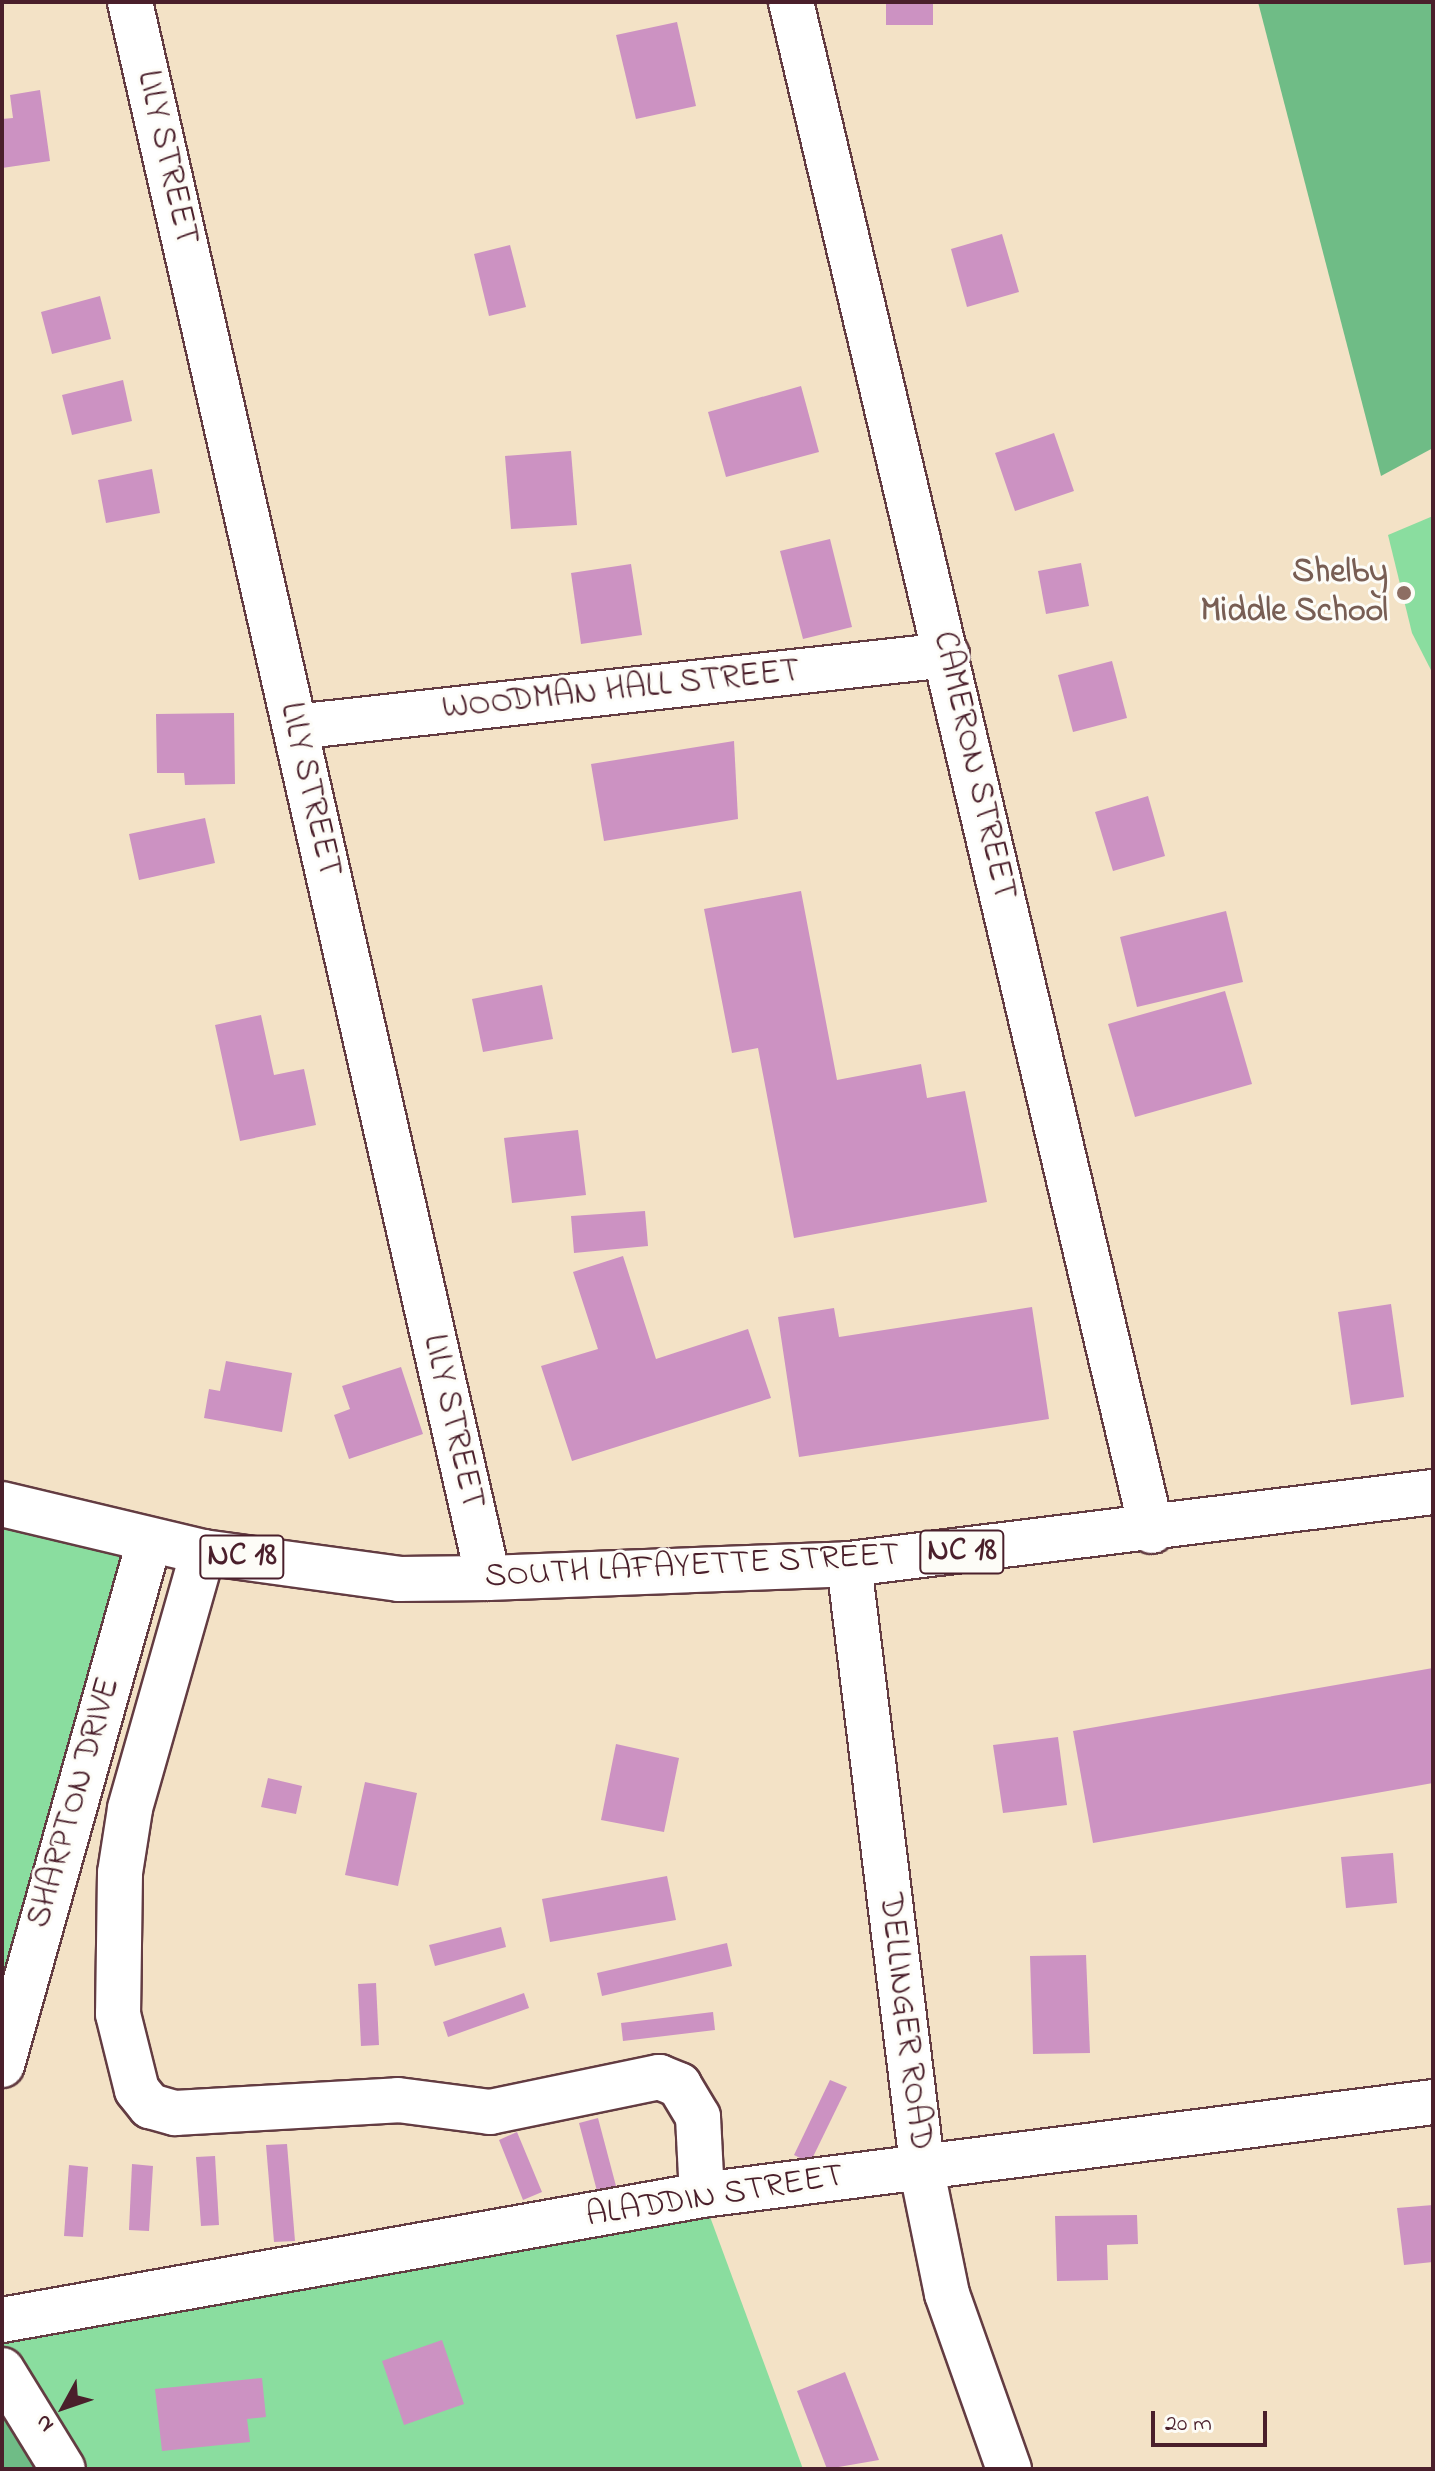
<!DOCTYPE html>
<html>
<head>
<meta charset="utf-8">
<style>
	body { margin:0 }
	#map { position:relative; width:1435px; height:2471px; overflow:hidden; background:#f3e2c6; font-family:"Indie Flower",sans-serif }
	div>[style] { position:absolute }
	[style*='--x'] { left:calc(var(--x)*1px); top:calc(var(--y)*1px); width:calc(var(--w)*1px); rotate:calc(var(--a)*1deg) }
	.green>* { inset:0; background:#8add9f }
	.forest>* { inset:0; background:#6fbc86 }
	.building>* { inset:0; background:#cc92c2 }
	.roads { filter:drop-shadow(2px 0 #633c42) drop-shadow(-2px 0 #633c42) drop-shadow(0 2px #633c42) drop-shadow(0 -2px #633c42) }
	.minor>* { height:44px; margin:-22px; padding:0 22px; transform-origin:22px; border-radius:22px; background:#fff }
	.major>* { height:44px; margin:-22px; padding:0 22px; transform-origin:22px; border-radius:22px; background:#fff }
	.dots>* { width:22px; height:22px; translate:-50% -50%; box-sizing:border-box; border:4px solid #fdfcf7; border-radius:50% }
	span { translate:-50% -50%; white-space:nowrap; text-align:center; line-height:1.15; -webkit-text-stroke:6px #fdfcf7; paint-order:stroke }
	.shield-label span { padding:2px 6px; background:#fdfcf7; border:2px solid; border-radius:6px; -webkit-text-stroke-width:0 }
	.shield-label { font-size:32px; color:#4a1f2b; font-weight:700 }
	.street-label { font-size:34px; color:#4a1f2b }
	.education-label { font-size:34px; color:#785e54; font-weight:700 }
	.right { translate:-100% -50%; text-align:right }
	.frame { position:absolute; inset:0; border:4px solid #4a1f2b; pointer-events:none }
	.north { position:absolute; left:24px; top:2367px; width:80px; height:80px; -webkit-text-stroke:6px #fdfcf7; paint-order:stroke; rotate:230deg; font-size:22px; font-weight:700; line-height:32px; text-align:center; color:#4a1f2b }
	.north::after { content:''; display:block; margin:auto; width:28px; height:36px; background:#4a1f2b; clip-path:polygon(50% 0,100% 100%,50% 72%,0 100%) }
	.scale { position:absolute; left:1151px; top:2411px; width:116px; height:36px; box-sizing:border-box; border:4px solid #4a1f2b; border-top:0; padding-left:10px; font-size:24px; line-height:28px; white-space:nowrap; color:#4a1f2b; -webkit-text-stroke:6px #fdfcf7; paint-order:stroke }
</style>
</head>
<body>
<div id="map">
	<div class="green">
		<div style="clip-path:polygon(1433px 516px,1433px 674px,1412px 633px,1388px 535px)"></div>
		<div style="clip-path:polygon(2px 1504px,149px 1542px,2px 2065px)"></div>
		<div style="clip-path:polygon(702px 2195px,803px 2469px,63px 2469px,2px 2370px,2px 2320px)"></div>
	</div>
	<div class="forest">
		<div style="clip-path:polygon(1258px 2px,1433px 2px,1433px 448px,1381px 476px)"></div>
		<div style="clip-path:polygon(2px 2370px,63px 2469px,2px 2469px)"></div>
	</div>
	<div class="building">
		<div style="clip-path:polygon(886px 2px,933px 2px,933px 25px,886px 25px)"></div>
		<div style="clip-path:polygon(677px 22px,696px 106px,636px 119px,616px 35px)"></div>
		<div style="clip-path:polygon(40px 90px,50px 161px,2px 168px,2px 119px,13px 118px,10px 95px)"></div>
		<div style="clip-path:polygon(1002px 234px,1019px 292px,967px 307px,951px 249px)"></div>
		<div style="clip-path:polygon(510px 245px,526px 307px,489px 316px,474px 254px)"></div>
		<div style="clip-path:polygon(100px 296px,111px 339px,52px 354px,41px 312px)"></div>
		<div style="clip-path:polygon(123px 380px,132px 421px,72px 435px,62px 395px)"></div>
		<div style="clip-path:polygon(801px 386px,819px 452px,726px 477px,708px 412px)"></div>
		<div style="clip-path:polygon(1054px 433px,1074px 491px,1015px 511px,995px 453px)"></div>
		<div style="clip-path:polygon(571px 451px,577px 525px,511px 529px,505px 456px)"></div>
		<div style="clip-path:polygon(152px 469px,160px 513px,106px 523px,98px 480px)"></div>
		<div style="clip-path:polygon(830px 539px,852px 627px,803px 639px,780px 551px)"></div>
		<div style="clip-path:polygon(1081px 563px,1089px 606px,1046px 614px,1038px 571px)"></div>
		<div style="clip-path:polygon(631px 564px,642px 635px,581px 644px,571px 573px)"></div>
		<div style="clip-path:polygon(1112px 661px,1127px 718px,1073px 732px,1058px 675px)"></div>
		<div style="clip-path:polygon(234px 713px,235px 784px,185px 785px,184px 773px,157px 773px,156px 714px)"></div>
		<div style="clip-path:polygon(734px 741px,738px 819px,604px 841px,591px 764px)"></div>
		<div style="clip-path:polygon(1148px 796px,1165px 856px,1113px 871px,1095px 812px)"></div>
		<div style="clip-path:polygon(205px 818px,215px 863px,139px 880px,129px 834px)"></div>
		<div style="clip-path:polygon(801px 891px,837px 1080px,921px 1064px,927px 1098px,965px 1091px,987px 1202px,794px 1238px,758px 1048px,732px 1053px,704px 909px)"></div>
		<div style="clip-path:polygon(1226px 911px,1243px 982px,1137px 1007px,1120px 937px)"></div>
		<div style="clip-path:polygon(542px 985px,553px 1039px,483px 1052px,472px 999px)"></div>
		<div style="clip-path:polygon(1225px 991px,1252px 1084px,1135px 1117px,1108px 1024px)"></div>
		<div style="clip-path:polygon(261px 1015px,274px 1075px,304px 1069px,316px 1125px,240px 1141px,215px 1025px)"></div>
		<div style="clip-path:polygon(578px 1130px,586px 1195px,512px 1203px,504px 1138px)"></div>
		<div style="clip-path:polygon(645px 1211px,648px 1246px,574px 1253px,571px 1216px)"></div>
		<div style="clip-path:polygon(623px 1256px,656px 1359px,748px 1329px,771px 1398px,572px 1461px,541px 1366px,598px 1349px,573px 1272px)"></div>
		<div style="clip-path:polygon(1391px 1304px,1404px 1397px,1351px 1405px,1338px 1312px)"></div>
		<div style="clip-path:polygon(1032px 1307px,1049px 1419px,799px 1457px,778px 1317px,834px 1308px,839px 1337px)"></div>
		<div style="clip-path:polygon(226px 1361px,292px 1373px,282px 1432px,204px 1418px,209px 1389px,220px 1391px)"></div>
		<div style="clip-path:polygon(401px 1367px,423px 1434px,349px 1459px,334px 1415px,350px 1409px,342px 1386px)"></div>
		<div style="clip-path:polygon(1433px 1668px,1433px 1783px,1093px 1843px,1073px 1731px)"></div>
		<div style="clip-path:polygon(1058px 1737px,1067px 1805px,1003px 1813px,993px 1745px)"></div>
		<div style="clip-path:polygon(616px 1744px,679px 1758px,664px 1832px,601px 1820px)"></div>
		<div style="clip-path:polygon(268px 1778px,302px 1786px,296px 1814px,261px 1807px)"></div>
		<div style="clip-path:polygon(365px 1782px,417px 1793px,398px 1886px,345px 1875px)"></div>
		<div style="clip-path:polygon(1393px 1853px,1397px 1903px,1346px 1908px,1341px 1857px)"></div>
		<div style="clip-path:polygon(667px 1876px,676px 1920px,550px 1942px,542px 1899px)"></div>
		<div style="clip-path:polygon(501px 1927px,506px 1947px,435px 1966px,429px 1945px)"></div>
		<div style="clip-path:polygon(727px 1943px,732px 1966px,602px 1996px,597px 1973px)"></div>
		<div style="clip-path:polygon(1086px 1955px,1090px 2053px,1033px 2054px,1030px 1956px)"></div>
		<div style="clip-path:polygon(376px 1983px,379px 2045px,361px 2046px,358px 1984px)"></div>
		<div style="clip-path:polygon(524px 1993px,529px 2008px,448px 2037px,443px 2022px)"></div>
		<div style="clip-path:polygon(713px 2012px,715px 2030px,623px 2041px,621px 2023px)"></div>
		<div style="clip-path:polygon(830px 2080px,847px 2087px,810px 2163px,794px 2155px)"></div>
		<div style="clip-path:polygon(598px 2118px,616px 2186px,597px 2191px,579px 2123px)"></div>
		<div style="clip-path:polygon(517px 2132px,542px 2192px,523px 2200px,499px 2140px)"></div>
		<div style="clip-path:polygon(287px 2144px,295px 2241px,274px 2242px,266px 2145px)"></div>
		<div style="clip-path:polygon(215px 2156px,219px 2225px,201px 2226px,196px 2157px)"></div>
		<div style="clip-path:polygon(132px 2164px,153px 2166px,149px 2231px,129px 2230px)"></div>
		<div style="clip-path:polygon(69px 2165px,88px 2167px,83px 2237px,64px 2236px)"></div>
		<div style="clip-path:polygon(1433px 2205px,1433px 2262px,1404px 2265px,1397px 2208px)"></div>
		<div style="clip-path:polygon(1137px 2215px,1138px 2244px,1107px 2245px,1108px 2280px,1057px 2281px,1055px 2216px)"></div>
		<div style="clip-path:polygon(442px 2340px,464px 2404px,404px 2425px,382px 2361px)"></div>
		<div style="clip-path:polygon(845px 2372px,879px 2460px,827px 2469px,797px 2391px)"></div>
		<div style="clip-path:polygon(262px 2378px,266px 2417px,247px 2419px,250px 2442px,162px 2451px,155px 2389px)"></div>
	</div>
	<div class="roads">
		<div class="minor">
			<div style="--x:130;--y:2;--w:1616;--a:77.2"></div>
			<div style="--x:791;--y:2;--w:1571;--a:76.72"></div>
			<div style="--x:295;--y:727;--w:656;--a:-6.3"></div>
			<div style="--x:203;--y:1552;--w:267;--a:105.9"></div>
			<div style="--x:130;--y:1809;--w:65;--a:98.9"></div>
			<div style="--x:120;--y:1873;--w:141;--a:90.8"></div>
			<div style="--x:118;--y:2014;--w:78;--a:76"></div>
			<div style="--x:137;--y:2090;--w:21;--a:51"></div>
			<div style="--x:150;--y:2106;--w:26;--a:16"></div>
			<div style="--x:175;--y:2113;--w:223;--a:-3.3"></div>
			<div style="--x:398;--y:2100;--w:93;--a:7.4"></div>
			<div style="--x:490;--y:2112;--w:173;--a:-11.7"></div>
			<div style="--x:659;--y:2077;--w:22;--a:22"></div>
			<div style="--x:679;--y:2085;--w:37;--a:59"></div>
			<div style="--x:698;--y:2117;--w:78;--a:87.1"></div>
			<div style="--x:849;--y:1564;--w:622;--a:83.07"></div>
			<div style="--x:924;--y:2181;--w:115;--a:78.5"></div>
			<div style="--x:947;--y:2294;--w:186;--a:70.5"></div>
			<div style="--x:2;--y:2065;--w:543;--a:-74.3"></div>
			<div style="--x:2;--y:2320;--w:711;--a:-10.12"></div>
			<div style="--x:702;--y:2195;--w:737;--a:-7.25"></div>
			<div style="--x:2;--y:2370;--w:116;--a:58.4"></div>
		</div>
		<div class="major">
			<div style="--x:2;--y:1504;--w:207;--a:13.4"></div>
			<div style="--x:203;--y:1552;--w:198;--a:7.8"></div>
			<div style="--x:399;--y:1579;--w:89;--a:-0.6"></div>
			<div style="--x:488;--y:1578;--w:361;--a:-2.2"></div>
			<div style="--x:849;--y:1564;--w:588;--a:-7.03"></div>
		</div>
	</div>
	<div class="dots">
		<div style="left:1404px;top:593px;background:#8d6e63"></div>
	</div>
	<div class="shield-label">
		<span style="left:962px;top:1552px">NC 18</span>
		<span style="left:242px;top:1557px">NC 18</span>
	</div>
	<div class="street-label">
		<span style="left:166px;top:158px;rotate:77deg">LILY STREET</span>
		<span style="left:621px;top:691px;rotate:-6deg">WOODMAN HALL STREET</span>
		<span style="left:973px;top:766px;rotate:77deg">CAMERON STREET</span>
		<span style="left:309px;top:790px;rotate:77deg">LILY STREET</span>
		<span style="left:452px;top:1422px;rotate:77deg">LILY STREET</span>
		<span style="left:692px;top:1567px;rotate:-3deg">SOUTH LAFAYETTE STREET</span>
		<span style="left:75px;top:1803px;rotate:-74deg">SHARPTON DRIVE</span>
		<span style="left:904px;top:2022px;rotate:83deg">DELLINGER ROAD</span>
		<span style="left:715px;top:2197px;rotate:-9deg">ALADDIN STREET</span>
	</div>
	<div class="education-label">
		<span class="right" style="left:1388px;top:593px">Shelby<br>Middle School</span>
	</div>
	<div class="frame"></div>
	<div class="north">N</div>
	<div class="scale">20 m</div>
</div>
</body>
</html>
